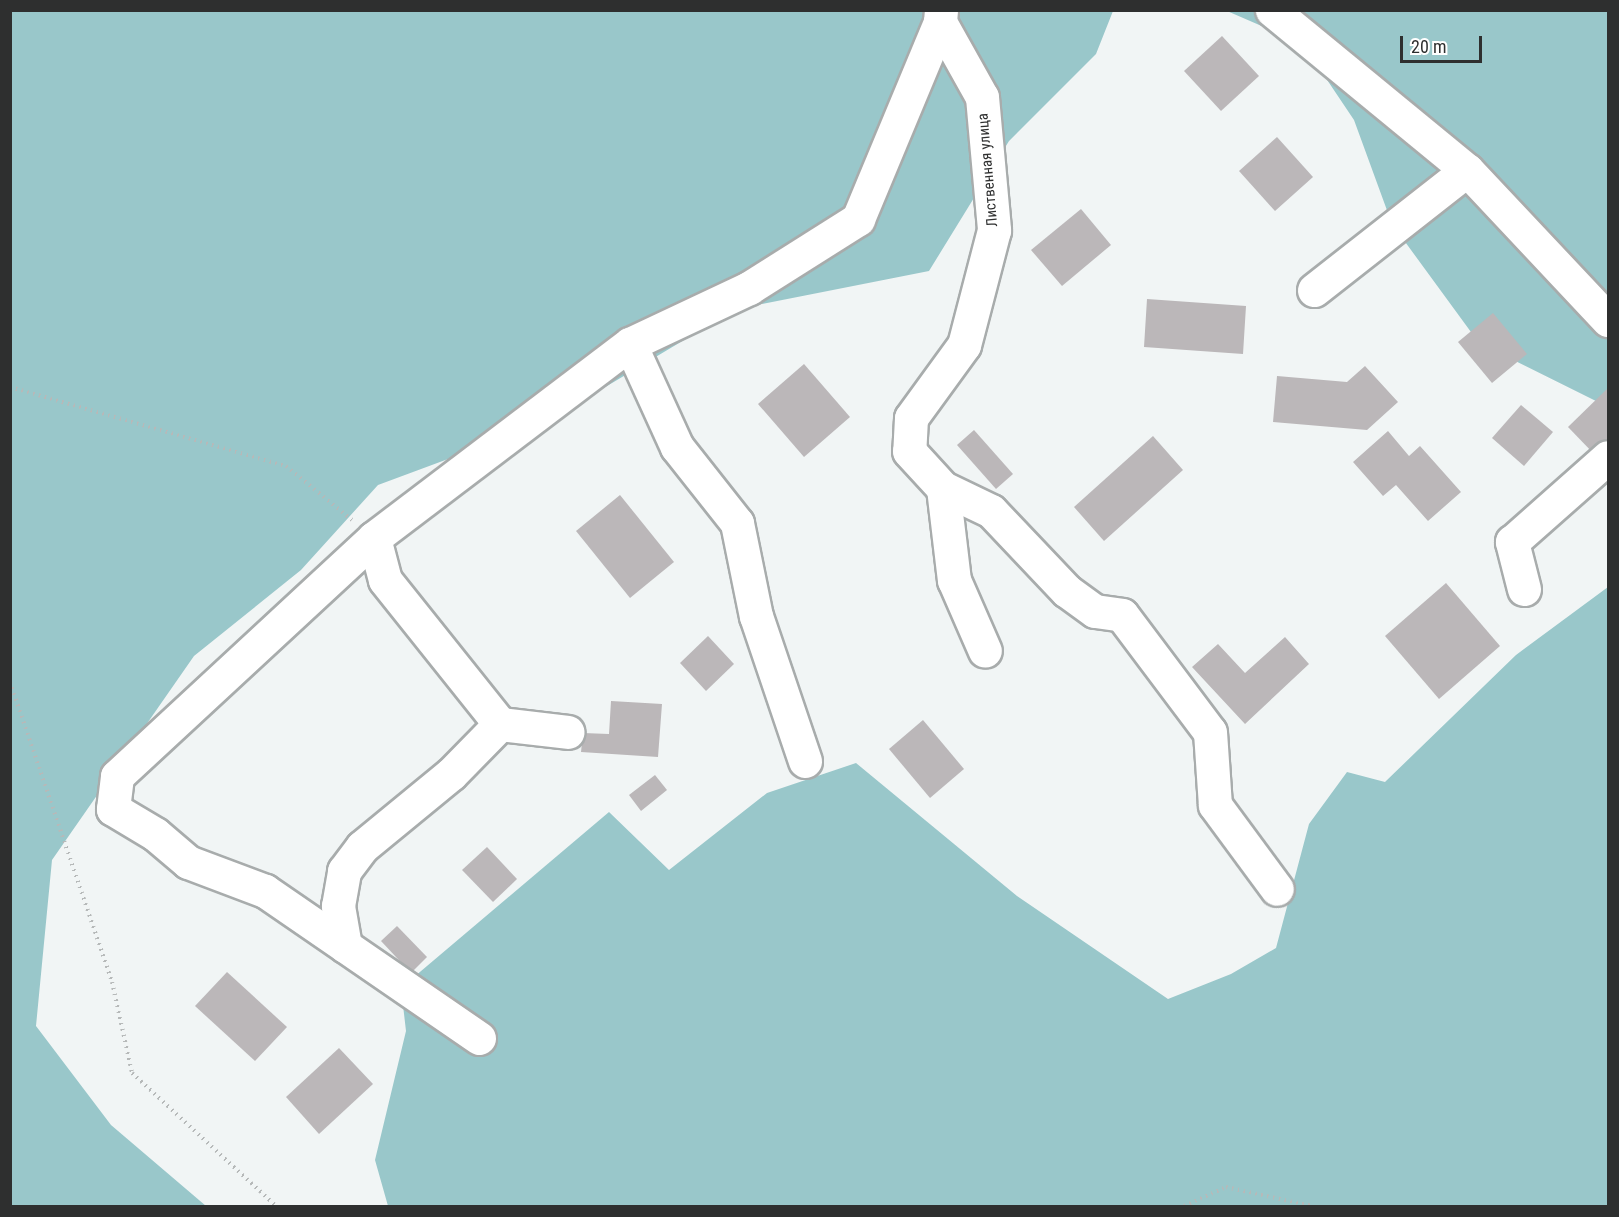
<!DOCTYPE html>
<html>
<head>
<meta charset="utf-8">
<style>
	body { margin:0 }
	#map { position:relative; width:1619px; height:1217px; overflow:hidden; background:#f1f5f5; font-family:"Roboto Condensed",sans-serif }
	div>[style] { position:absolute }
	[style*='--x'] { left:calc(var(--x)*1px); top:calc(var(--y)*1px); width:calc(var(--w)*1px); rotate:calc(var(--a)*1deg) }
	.forest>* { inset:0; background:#99c7ca }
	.building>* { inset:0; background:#bbb7b9 }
	.path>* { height:4px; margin-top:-2px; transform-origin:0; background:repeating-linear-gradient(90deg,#b6b9b9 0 1.5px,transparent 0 6px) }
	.roads { filter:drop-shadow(2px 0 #a8acac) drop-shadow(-2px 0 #a8acac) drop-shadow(0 2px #a8acac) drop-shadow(0 -2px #a8acac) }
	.minor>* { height:33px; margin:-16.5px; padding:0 16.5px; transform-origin:16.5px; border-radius:16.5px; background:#fff }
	span { translate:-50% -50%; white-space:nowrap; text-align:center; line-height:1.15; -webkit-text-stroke:4.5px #fff; paint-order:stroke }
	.street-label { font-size:15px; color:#2e2f2f }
	.frame { position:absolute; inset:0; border:12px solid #2e2f2f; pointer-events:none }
	.scale { position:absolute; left:1400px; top:36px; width:82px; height:27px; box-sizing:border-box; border:3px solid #2e2f2f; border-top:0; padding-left:8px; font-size:18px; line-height:21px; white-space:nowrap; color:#2e2f2f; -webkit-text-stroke:4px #fff; paint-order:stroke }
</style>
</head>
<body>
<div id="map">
	<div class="forest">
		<div style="clip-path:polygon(10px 11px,1113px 11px,1096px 54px,1009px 141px,929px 271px,736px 309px,545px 423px,378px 485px,301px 570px,194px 656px,52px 860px,36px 1026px,111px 1125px,206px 1206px,11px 1206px)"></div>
		<div style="clip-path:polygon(1227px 11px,1608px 11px,1608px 407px,1479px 343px,1392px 224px,1354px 120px,1303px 44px)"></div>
		<div style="clip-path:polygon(1608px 587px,1608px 1206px,388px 1206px,375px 1160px,406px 1031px,401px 988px,609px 812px,669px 870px,767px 793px,856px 763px,1017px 896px,1168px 999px,1231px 974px,1276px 948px,1309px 824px,1347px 772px,1385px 782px,1516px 655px)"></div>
	</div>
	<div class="building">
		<div style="clip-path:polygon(1222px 36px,1259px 76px,1221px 111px,1184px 71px)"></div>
		<div style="clip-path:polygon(1277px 137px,1313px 177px,1275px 211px,1239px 171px)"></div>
		<div style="clip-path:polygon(1081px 209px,1111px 245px,1062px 286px,1031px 250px)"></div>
		<div style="clip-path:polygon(1147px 299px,1246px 306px,1243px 354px,1144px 347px)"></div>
		<div style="clip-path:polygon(1493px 313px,1527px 354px,1492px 383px,1458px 342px)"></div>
		<div style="clip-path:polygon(804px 364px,850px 417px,804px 457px,758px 404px)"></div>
		<div style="clip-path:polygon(1365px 366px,1398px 402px,1367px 430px,1273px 422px,1277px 376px,1347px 382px)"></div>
		<div style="clip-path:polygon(1608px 388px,1608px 442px,1595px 455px,1568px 427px)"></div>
		<div style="clip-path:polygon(1521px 405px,1553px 432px,1524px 466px,1492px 438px)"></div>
		<div style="clip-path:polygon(974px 430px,1013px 474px,996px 489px,957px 445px)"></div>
		<div style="clip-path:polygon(1388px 431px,1409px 456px,1420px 446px,1461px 492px,1428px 521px,1396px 485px,1383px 496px,1353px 462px)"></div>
		<div style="clip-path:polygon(1153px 436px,1183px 470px,1104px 541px,1074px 507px)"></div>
		<div style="clip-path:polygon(620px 495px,674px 562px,630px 598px,576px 531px)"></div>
		<div style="clip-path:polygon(1446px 583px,1500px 646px,1439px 699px,1385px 636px)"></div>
		<div style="clip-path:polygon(708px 636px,734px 664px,706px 691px,680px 663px)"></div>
		<div style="clip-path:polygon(1285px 637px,1309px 664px,1245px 724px,1192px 667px,1218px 644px,1245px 673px)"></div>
		<div style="clip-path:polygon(611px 701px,662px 704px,658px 757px,581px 752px,583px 733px,609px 734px)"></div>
		<div style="clip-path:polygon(923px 720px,964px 769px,930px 798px,889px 749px)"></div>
		<div style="clip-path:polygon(655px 775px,667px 790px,641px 811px,629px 795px)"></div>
		<div style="clip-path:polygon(487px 847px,517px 879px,493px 902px,462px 870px)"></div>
		<div style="clip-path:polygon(397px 926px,427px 957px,411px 973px,381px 941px)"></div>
		<div style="clip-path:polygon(227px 972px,287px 1027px,255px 1061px,195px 1006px)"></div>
		<div style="clip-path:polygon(339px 1048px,373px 1084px,319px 1134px,286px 1097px)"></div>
	</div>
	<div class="path">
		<div style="--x:10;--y:387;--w:287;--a:16"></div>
		<div style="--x:286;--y:466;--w:85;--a:39.3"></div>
		<div style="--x:10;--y:682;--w:317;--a:71.2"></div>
		<div style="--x:112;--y:982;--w:93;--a:77.6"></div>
		<div style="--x:132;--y:1073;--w:196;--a:42.7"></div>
		<div style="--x:1184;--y:1206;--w:46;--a:-24.3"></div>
		<div style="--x:1226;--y:1187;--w:88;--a:12.5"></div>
	</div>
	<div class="roads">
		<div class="minor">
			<div style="--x:941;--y:10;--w:12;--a:95"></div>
			<div style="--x:940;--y:22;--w:86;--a:60.8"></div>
			<div style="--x:982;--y:97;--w:134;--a:84.8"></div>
			<div style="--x:994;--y:230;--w:119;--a:104.6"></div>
			<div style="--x:964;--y:345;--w:90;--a:126"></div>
			<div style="--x:911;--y:418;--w:33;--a:93"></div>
			<div style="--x:909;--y:451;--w:50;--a:47.4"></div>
			<div style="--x:943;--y:488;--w:53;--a:25.6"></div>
			<div style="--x:991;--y:511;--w:110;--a:46.5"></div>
			<div style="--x:1067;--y:591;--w:34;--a:36"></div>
			<div style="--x:1095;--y:611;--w:27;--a:8"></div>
			<div style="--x:1122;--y:615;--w:146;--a:53.1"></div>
			<div style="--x:1210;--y:732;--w:73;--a:86.1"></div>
			<div style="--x:1215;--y:805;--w:104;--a:53.6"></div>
			<div style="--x:1272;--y:10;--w:252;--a:39.4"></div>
			<div style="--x:1467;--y:170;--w:206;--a:46.8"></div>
			<div style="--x:1314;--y:290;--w:194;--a:-38.1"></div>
			<div style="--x:630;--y:344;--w:113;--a:65.5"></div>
			<div style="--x:677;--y:447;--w:97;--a:51.7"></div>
			<div style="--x:737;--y:523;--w:95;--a:78.5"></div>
			<div style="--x:756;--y:616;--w:153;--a:71.3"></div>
			<div style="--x:943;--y:488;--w:93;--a:83.2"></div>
			<div style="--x:954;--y:580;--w:77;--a:66.4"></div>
			<div style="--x:374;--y:538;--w:43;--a:75.3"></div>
			<div style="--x:385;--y:580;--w:184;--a:51.4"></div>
			<div style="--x:1524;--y:589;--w:49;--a:-104.3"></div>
			<div style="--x:1512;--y:542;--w:128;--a:-41.5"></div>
			<div style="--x:345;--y:946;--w:41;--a:-99.9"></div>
			<div style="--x:338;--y:906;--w:36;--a:-80"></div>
			<div style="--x:344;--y:871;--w:30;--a:-53"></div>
			<div style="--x:362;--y:847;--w:115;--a:-39.4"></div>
			<div style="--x:451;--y:774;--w:70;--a:-45.6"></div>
			<div style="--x:500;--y:724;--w:68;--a:6.7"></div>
			<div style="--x:479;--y:1038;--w:260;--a:-145.5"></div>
			<div style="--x:265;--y:891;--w:82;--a:-159.4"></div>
			<div style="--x:188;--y:862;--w:43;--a:-139.7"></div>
			<div style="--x:155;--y:834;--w:49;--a:-149.2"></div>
			<div style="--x:113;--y:809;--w:33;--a:-83"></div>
			<div style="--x:117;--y:776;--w:350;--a:-42.8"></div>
			<div style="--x:374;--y:538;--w:321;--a:-37.2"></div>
			<div style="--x:630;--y:344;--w:132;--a:-25.2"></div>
			<div style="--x:749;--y:288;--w:129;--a:-32.3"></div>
			<div style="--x:858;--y:219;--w:213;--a:-67.4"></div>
		</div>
	</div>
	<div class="street-label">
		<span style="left:988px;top:170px;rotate:-95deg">Лиственная улица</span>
	</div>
	<div class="frame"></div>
	<div class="scale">20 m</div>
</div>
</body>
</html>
